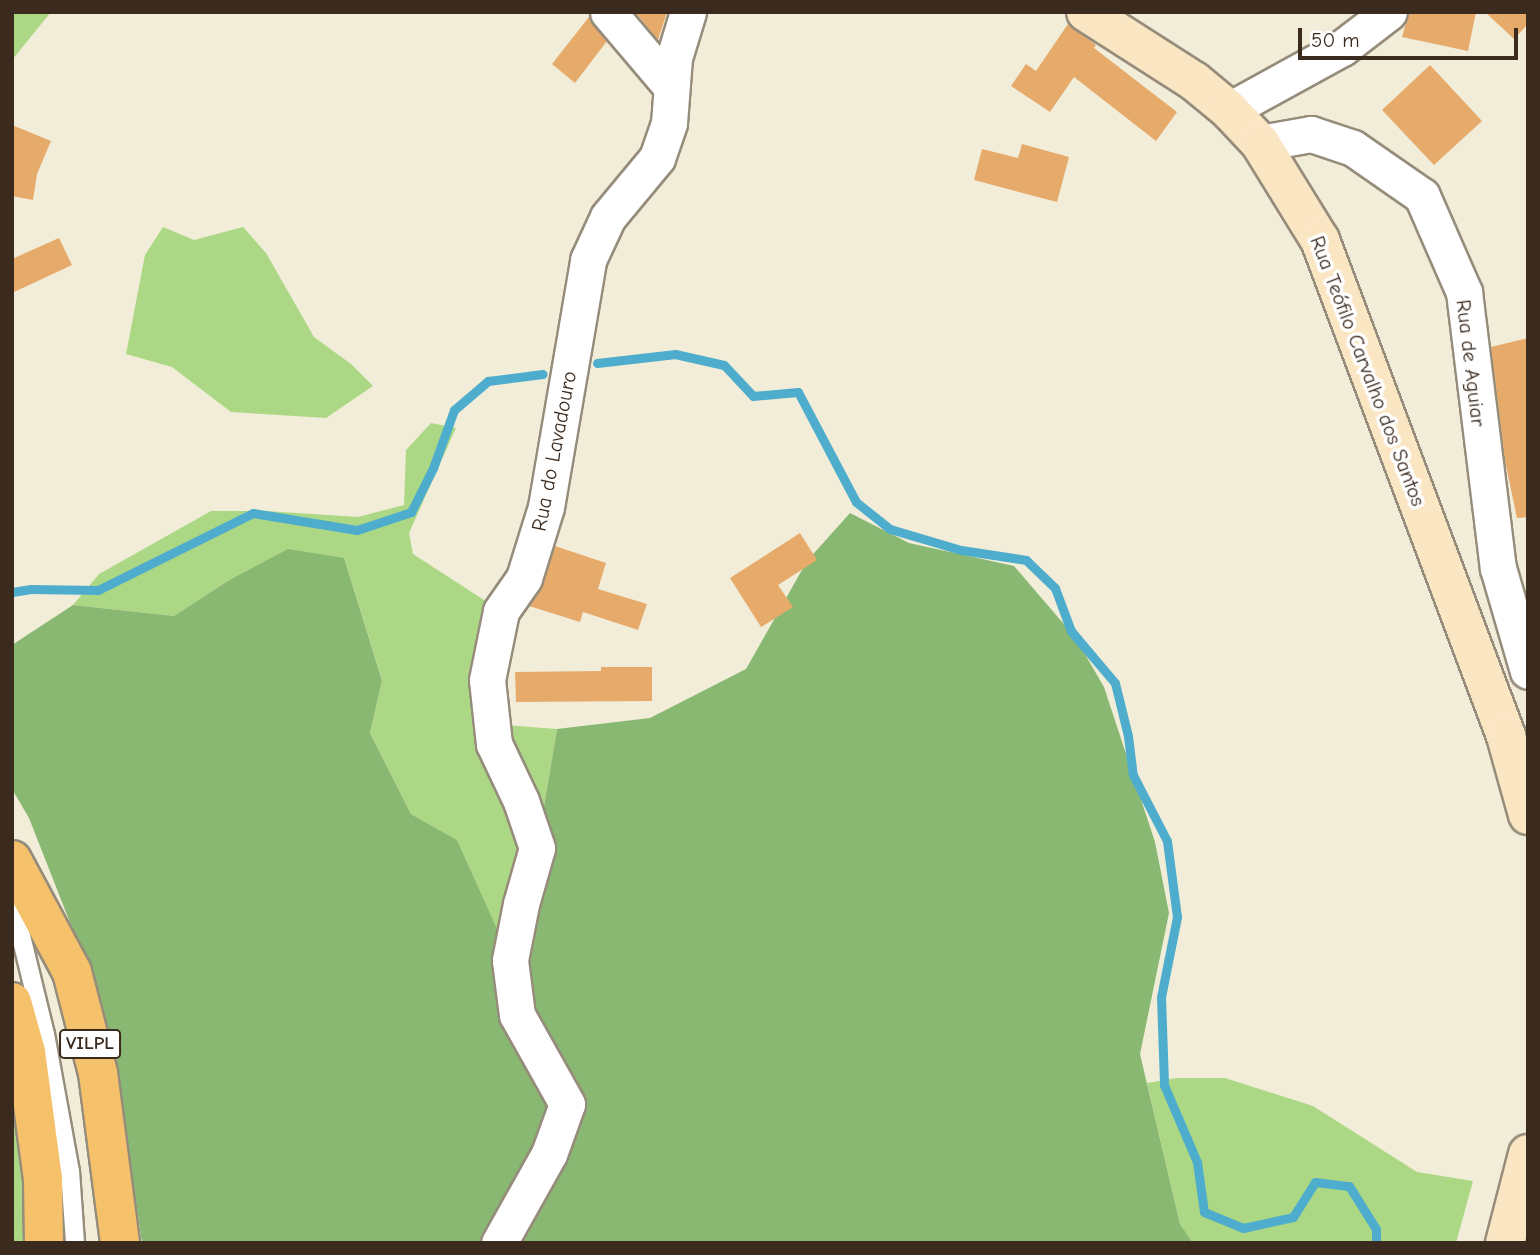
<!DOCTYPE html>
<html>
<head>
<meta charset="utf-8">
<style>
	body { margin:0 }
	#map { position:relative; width:1540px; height:1255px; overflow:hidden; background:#f2edd8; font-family:"Comic Neue",sans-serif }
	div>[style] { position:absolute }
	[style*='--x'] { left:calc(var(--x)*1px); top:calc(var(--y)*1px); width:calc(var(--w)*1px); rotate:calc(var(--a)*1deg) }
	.green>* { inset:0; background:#acd885 }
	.forest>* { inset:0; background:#89b872 }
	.stream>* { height:9px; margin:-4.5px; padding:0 4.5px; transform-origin:4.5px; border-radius:4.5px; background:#4eadcd }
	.building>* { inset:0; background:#e6aa6b }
	.roads { filter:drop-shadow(2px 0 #968c7b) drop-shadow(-2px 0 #968c7b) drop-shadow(0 2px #968c7b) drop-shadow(0 -2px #968c7b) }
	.service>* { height:18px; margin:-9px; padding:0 9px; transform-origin:9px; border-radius:9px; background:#fff }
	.minor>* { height:35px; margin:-17.5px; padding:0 17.5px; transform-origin:17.5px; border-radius:17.5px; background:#fff }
	.secondary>* { height:38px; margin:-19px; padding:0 19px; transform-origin:19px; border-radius:19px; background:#fbe6c4 }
	.trunk>* { height:38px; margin:-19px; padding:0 19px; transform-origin:19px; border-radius:19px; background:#f5c16b }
	span { translate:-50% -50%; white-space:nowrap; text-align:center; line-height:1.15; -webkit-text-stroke:7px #fff; paint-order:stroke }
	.shield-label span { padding:2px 5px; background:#fff; border:2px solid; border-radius:5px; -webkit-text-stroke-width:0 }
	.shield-label { font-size:19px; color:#3b2a1e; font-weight:700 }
	.street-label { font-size:21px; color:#3b2a1e }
	.frame { position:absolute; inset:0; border:14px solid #3b2a1e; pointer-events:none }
	.scale { position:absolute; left:1298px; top:28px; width:220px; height:32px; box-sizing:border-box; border:4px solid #3b2a1e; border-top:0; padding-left:9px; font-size:21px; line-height:24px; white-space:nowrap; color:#3b2a1e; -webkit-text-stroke:5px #fff; paint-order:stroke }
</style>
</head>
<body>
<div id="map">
	<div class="green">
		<div style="clip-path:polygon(12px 12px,51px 12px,12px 60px)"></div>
		<div style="clip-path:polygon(163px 227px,194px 240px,243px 227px,266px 253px,314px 337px,351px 364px,373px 386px,326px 418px,231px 412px,172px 367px,126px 354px,145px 255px)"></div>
		<div style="clip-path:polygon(431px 423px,456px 428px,409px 533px,413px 554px,501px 611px,492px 724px,557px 729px,537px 848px,510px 960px,457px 840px,411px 814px,370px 733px,382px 679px,344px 558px,226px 582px,174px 616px,73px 605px,99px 574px,211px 511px,266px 511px,358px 517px,404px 505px,406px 450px)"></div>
		<div style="clip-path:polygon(12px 1078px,26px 1209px,25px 1243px,12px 1243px)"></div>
		<div style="clip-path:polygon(1176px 1078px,1225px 1078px,1313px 1106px,1417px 1172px,1473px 1181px,1456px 1243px,1193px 1243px,1180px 1224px,1147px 1083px)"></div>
	</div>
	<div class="forest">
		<div style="clip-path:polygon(850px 513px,909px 543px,1014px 566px,1075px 637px,1104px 687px,1155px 842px,1169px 913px,1140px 1054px,1180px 1224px,1193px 1243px,142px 1243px,124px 1123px,89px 971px,29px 818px,12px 789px,12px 645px,73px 605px,174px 616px,226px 582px,288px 549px,344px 558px,382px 680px,370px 733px,411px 814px,457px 840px,510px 958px,537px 848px,557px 729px,650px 718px,746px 669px,807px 561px)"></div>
	</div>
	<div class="stream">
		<div style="--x:597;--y:363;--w:79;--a:-6.6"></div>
		<div style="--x:675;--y:354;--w:50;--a:12.7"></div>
		<div style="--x:724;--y:365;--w:42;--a:46.9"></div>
		<div style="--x:753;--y:396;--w:45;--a:-5.1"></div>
		<div style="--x:798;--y:392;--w:124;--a:62.2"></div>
		<div style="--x:856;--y:502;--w:43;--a:38.5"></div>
		<div style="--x:890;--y:529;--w:74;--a:16.5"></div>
		<div style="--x:961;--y:550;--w:66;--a:8.7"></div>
		<div style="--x:1026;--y:560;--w:40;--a:44"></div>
		<div style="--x:1055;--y:588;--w:46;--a:69.6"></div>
		<div style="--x:1071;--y:631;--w:68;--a:49.8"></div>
		<div style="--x:1115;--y:683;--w:55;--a:76.2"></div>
		<div style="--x:1128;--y:736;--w:39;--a:83"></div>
		<div style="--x:1133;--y:775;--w:74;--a:62.7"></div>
		<div style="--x:1167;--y:841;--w:77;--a:82.5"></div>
		<div style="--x:1177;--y:917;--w:82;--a:101.3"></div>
		<div style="--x:1161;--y:997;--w:88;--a:88"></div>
		<div style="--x:1164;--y:1085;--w:84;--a:66.8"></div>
		<div style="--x:1197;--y:1162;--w:50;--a:82"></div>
		<div style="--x:1204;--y:1212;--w:42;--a:22.3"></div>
		<div style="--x:1243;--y:1228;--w:51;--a:-12.4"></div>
		<div style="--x:1293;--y:1217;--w:41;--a:-57.8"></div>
		<div style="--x:1315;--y:1182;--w:34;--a:7"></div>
		<div style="--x:1349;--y:1186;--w:51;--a:57.9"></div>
		<div style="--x:1376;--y:1229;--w:14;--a:90"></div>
		<div style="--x:12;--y:592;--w:19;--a:-9"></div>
		<div style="--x:31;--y:589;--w:67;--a:0.9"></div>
		<div style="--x:98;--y:590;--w:173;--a:-26.4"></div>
		<div style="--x:253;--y:513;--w:105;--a:9.3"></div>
		<div style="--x:357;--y:530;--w:57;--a:-18.4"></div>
		<div style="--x:411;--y:512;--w:49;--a:-63.4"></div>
		<div style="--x:433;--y:468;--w:62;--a:-70.1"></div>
		<div style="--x:454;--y:410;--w:45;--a:-40.5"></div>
		<div style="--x:488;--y:381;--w:55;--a:-7.3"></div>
	</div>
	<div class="building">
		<div style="clip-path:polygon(635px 12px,667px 12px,658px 40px)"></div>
		<div style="clip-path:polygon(1409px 12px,1476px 12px,1468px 51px,1402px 37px)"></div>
		<div style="clip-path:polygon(1485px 12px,1528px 12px,1528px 24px,1514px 39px)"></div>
		<div style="clip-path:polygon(589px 17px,607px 41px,575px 83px,552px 64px)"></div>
		<div style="clip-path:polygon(1068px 24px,1096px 45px,1094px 48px,1177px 112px,1156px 141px,1074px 77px,1050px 112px,1011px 86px,1026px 64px,1036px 71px)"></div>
		<div style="clip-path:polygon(1430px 65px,1482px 121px,1434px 165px,1382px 110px)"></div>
		<div style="clip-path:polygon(12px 125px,51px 141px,37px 174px,33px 200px,12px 196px)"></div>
		<div style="clip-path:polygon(1022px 144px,1069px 157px,1057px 202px,974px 180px,982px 149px,1018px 158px)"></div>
		<div style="clip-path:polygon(59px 238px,72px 265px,12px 293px,12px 259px)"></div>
		<div style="clip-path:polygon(1528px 338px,1528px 517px,1517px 518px,1505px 461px,1491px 347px)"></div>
		<div style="clip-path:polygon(800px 533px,817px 560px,778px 585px,793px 607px,761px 627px,730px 578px)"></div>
		<div style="clip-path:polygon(555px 546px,606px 563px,598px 589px,647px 604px,638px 630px,583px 612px,580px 622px,529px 606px,543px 584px)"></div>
		<div style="clip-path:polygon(601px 667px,652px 667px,652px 701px,516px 702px,515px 672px,601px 671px)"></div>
	</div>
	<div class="roads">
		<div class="service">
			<div style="--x:12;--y:899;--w:139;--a:76.3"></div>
			<div style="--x:45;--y:1034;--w:139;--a:79.7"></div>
			<div style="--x:70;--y:1171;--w:72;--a:86"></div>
		</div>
		<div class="minor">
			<div style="--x:608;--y:12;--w:96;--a:49.7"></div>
			<div style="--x:1229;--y:110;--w:129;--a:-28.8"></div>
			<div style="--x:1342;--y:48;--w:59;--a:-37.5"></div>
			<div style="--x:1260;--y:143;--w:52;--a:-10"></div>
			<div style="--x:1311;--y:134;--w:44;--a:18.4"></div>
			<div style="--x:1353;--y:148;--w:84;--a:34.8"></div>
			<div style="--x:1422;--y:196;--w:105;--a:66.4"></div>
			<div style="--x:1464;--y:292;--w:278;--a:83"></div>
			<div style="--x:1498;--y:568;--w:107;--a:73.8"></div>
			<div style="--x:499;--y:1243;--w:102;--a:-60.7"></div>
			<div style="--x:549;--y:1154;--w:53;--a:-70.2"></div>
			<div style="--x:567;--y:1104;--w:102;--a:-119.3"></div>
			<div style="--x:517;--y:1015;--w:55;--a:-97.3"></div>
			<div style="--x:510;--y:960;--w:57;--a:-78.9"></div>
			<div style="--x:521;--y:904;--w:58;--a:-74.1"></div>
			<div style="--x:537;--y:848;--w:50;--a:-108.8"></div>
			<div style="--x:521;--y:801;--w:63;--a:-115.3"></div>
			<div style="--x:494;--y:744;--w:64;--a:-96.2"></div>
			<div style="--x:487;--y:680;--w:70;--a:-78.5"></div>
			<div style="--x:501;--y:611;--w:40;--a:-55.1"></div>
			<div style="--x:524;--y:578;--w:74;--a:-72.8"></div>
			<div style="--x:546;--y:507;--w:251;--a:-80.3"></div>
			<div style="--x:588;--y:260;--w:47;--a:-65.1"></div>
			<div style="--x:608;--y:217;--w:77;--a:-50.3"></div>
			<div style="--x:657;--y:158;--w:37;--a:-71"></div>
			<div style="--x:669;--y:123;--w:65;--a:-85.6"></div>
			<div style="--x:674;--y:58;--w:48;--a:-73.1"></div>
		</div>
		<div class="secondary">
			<div style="--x:1086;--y:12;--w:128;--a:32.6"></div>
			<div style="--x:1194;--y:81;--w:45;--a:39.6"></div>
			<div style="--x:1229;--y:110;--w:45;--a:46.8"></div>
			<div style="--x:1260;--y:143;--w:114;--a:58.3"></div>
			<div style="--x:1320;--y:240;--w:530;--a:69.44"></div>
			<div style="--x:1506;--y:736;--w:82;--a:74.4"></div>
			<div style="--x:1505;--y:1243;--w:92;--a:-75.5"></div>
		</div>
		<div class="trunk">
			<div style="--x:12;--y:860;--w:127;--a:61.8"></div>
			<div style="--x:72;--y:972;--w:104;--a:75.6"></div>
			<div style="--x:98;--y:1073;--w:171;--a:82.6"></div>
			<div style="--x:12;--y:1002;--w:52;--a:74.4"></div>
			<div style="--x:26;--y:1052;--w:128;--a:82.4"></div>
			<div style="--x:43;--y:1179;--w:64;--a:89.1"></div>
		</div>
	</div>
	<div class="shield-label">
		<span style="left:90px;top:1044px">VILPL</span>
	</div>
	<div class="street-label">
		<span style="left:1471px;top:363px;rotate:83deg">Rua de Aguiar</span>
		<span style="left:1368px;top:371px;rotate:69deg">Rua Teófilo Carvalho dos Santos</span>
		<span style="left:554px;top:451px;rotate:-79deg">Rua do Lavadouro</span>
	</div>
	<div class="frame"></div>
	<div class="scale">50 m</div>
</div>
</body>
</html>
